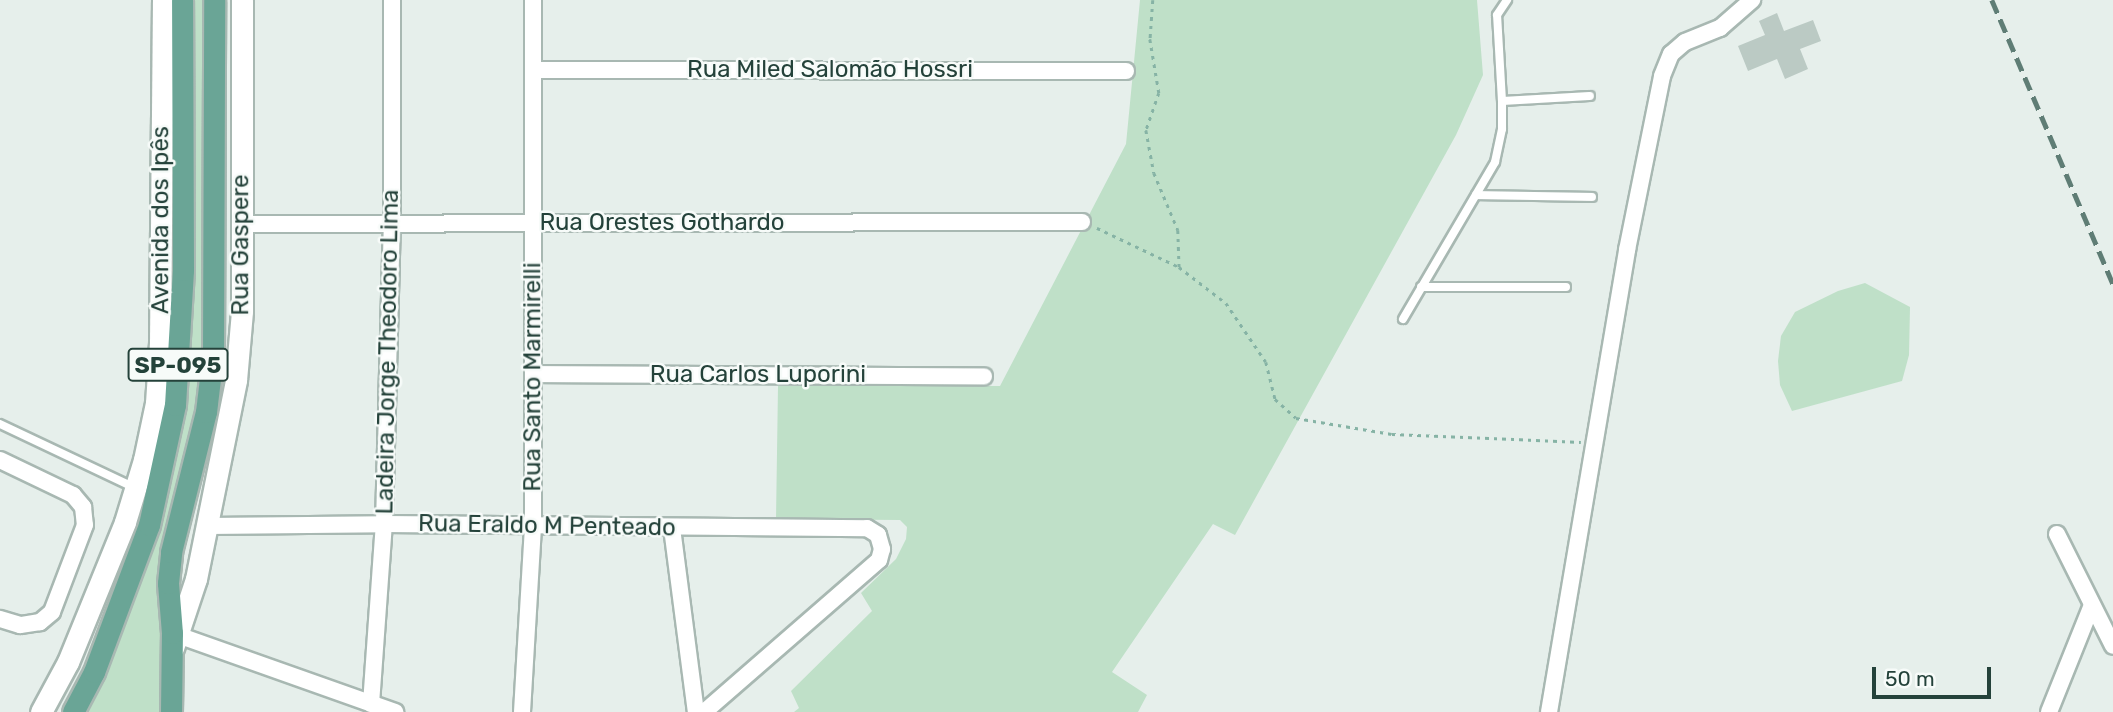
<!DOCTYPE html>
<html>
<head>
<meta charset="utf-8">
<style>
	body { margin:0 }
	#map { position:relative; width:2113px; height:712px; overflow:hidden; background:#e6efeb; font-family:Rubik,sans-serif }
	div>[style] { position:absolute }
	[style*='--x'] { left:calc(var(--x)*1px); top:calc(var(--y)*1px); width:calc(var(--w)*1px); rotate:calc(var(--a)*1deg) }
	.green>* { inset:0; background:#bfe0c8 }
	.building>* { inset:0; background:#bbcac4 }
	.path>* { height:2.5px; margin-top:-1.25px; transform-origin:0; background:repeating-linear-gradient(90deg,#86b3a5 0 3.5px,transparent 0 8.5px) }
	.roads { filter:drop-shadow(2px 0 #a8b8b2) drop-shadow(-2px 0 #a8b8b2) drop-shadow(0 2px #a8b8b2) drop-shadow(0 -2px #a8b8b2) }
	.lane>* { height:8px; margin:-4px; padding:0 4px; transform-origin:4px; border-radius:4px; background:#fff }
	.street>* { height:16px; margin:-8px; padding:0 8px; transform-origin:8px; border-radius:8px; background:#fff }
	.secondary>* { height:21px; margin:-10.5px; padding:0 10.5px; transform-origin:10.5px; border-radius:10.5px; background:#fff }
	.primary>* { height:21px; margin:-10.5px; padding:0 10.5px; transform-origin:10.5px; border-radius:10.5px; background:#6aa596 }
	.rail>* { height:4.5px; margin-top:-2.25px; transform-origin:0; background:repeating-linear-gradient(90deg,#5f7d75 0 14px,transparent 0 21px) }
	span { translate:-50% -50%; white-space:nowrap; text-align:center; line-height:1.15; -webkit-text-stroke:5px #f7fbf9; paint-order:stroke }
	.shield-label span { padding:2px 5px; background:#f7fbf9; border:2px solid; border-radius:5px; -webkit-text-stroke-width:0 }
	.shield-label { font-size:23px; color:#24423a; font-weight:700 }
	.street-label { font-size:24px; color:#24423a }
	.scale { position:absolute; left:1872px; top:667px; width:119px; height:32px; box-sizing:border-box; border:4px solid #24423a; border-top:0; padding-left:9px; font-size:21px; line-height:24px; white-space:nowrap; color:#24423a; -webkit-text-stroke:5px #f7fbf9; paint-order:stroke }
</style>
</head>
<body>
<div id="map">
	<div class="green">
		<div style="clip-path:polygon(192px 0,204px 0,202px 374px,180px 482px,162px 539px,159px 712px,85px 712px,109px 663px,145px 569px,172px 481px,180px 442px,188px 376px,191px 327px)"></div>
		<div style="clip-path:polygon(1140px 0,1477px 0,1483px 75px,1456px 135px,1235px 535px,1213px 524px,1112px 672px,1147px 695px,1138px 712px,794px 712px,799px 708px,791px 691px,872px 611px,861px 593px,896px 559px,906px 539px,907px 527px,900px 520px,776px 519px,778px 386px,1000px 386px,1126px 144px)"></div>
		<div style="clip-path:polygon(1865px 283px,1910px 307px,1909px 355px,1902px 381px,1792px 411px,1780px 385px,1778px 361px,1781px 336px,1795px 312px,1838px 291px)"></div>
	</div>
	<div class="building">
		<div style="clip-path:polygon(1777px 13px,1784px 31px,1813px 20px,1821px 41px,1800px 49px,1808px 69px,1785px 79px,1777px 59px,1748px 71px,1738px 46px,1765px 35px,1759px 21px)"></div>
	</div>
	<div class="path">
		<div style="--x:1153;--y:0;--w:39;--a:94"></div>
		<div style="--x:1150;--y:39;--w:55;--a:80.5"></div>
		<div style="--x:1159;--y:93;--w:39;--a:109"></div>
		<div style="--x:1146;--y:130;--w:44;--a:79.5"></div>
		<div style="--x:1154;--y:173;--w:62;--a:67.2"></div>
		<div style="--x:1178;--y:230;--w:37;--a:88"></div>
		<div style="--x:1097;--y:228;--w:91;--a:25.4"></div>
		<div style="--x:1179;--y:267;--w:59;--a:37.5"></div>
		<div style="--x:1226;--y:303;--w:71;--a:55.9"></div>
		<div style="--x:1266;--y:362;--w:38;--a:76"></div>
		<div style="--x:1275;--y:399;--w:28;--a:42"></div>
		<div style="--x:1296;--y:418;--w:97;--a:9.5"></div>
		<div style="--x:1392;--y:434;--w:189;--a:2.4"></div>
	</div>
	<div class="roads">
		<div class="lane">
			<div style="--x:1502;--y:101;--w:88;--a:-3.3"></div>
			<div style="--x:1476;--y:195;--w:116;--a:1"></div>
			<div style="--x:1421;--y:287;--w:145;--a:0"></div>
			<div style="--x:1403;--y:319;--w:182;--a:-59.6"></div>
			<div style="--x:1495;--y:162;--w:34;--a:-78"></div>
			<div style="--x:1502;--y:129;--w:28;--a:-90"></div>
			<div style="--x:1502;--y:101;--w:86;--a:-93.3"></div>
			<div style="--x:1497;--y:15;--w:18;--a:-56"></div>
			<div style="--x:0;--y:424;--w:147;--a:25.3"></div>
		</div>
		<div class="street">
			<div style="--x:533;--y:70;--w:593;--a:0.1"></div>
			<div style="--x:241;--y:224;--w:841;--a:-0.14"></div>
			<div style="--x:533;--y:374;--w:451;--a:0.3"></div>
			<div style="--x:0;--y:460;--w:81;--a:25.6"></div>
			<div style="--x:73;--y:495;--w:16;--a:50"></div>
			<div style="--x:83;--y:507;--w:18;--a:84"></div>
			<div style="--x:85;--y:525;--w:93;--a:110.8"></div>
			<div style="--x:52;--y:612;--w:16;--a:140"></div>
			<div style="--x:40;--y:622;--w:20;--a:171"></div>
			<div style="--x:20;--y:625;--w:21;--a:-163"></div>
			<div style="--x:207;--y:526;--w:177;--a:-0.6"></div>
			<div style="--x:384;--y:524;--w:483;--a:0.5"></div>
			<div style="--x:867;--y:528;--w:13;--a:32"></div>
			<div style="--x:878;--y:535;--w:15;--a:74"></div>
			<div style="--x:882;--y:549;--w:11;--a:105"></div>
			<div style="--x:879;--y:560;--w:232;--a:139"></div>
			<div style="--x:672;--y:528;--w:186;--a:82.6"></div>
			<div style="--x:2057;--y:534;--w:125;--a:63.4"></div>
			<div style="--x:172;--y:633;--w:237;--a:19.5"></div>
			<div style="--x:371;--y:704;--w:180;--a:-85.9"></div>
			<div style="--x:384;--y:524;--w:300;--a:-88.5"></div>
			<div style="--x:392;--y:224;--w:224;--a:-90"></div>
			<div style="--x:522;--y:712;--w:185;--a:-86.6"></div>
			<div style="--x:533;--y:527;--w:527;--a:-90"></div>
			<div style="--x:1549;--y:712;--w:469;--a:-80.4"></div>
			<div style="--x:1627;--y:250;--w:177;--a:-78.6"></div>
			<div style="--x:1662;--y:76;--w:24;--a:-68"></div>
			<div style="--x:1671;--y:54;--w:18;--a:-41"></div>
			<div style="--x:1685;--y:42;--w:38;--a:-22"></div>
			<div style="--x:1720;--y:28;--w:43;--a:-41.2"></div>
			<div style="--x:2049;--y:712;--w:115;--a:-68.1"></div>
		</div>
		<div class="secondary">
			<div style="--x:173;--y:648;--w:73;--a:-71.6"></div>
			<div style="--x:196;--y:579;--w:203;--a:-78.6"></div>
			<div style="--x:236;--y:380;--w:69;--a:-85"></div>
			<div style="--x:242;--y:311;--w:311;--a:-90"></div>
			<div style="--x:41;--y:712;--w:57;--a:-61.6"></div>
			<div style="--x:68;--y:662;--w:151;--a:-67.8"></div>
			<div style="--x:125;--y:522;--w:65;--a:-73"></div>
			<div style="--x:144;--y:460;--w:58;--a:-78.1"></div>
			<div style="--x:156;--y:403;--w:60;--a:-86.2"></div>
			<div style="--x:160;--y:343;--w:343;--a:-89.5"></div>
		</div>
		<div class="primary">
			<div style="--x:73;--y:712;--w:45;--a:-62.3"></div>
			<div style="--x:94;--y:672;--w:157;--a:-69.5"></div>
			<div style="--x:149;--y:525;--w:123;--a:-77.8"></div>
			<div style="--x:175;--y:405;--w:135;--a:-86.6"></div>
			<div style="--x:183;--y:270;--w:270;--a:-90.2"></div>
			<div style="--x:171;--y:712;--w:79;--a:-89.3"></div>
			<div style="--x:172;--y:633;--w:50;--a:-94.6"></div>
			<div style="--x:168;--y:583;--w:31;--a:-84"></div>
			<div style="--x:171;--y:552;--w:144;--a:-76"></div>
			<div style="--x:206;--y:412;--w:59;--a:-83.2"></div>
			<div style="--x:213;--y:353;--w:353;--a:-89.8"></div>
		</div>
	</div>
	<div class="rail">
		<div style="--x:1992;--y:0;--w:309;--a:66.9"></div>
	</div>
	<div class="shield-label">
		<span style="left:178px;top:365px">SP-095</span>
	</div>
	<div class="street-label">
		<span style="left:830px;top:70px">Rua Miled Salomão Hossri</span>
		<span style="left:161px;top:220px;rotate:-90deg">Avenida dos Ipês</span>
		<span style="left:662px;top:223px">Rua Orestes Gothardo</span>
		<span style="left:241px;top:245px;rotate:-90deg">Rua Gaspere</span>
		<span style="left:388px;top:352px;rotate:-89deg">Ladeira Jorge Theodoro Lima</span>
		<span style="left:758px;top:375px">Rua Carlos Luporini</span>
		<span style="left:533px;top:377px;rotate:-90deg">Rua Santo Marmirelli</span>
		<span style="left:547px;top:526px;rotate:1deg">Rua Eraldo M Penteado</span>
	</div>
	<div class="scale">50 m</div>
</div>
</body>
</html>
